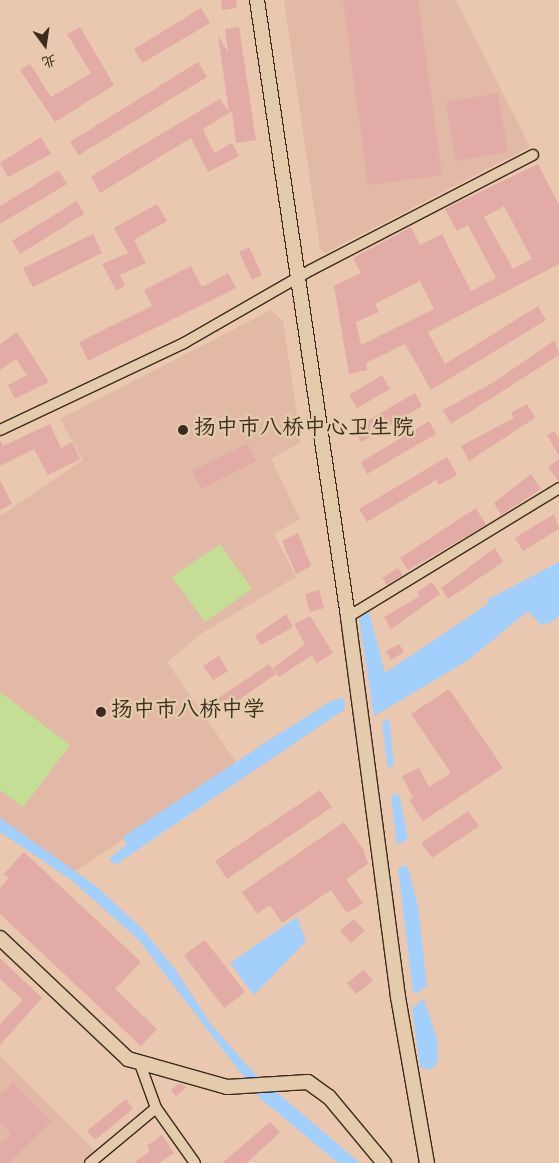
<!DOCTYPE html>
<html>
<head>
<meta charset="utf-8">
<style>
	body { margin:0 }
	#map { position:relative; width:559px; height:1163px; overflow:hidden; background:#eac7af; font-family:"Indie Flower","LXGW WenKai TC",sans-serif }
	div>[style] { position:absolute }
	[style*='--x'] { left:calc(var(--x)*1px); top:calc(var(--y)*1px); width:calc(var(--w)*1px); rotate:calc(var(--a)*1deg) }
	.built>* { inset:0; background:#e1b9a6 }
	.green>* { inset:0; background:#c4df95 }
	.water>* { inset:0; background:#a3cffd }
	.building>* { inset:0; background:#e2aba5 }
	.roads { filter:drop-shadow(1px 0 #3b2a1e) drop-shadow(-1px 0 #3b2a1e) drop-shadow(0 1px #3b2a1e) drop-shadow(0 -1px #3b2a1e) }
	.street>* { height:10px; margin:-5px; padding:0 5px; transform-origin:5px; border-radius:5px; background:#e3cbac }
	.secondary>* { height:14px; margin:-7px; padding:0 7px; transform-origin:7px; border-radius:7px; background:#e3cbac }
	.dots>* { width:14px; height:14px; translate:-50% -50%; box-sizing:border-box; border:2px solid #e3cbac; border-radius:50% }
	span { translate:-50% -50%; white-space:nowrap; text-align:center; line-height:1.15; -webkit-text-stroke:5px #e3cbac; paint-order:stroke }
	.poi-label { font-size:22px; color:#3b2a1e }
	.left { translate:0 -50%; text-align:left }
	.north { position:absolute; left:20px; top:20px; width:50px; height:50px; -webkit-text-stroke:4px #e3cbac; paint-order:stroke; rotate:166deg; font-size:14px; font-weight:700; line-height:20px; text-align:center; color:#3b2a1e }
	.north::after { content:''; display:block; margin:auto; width:18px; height:22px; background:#3b2a1e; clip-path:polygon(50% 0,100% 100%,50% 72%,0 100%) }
</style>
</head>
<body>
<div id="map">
	<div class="built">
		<div style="clip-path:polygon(284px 0,456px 0,530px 147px,325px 253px,320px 249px)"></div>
		<div style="clip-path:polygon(271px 310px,283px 321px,301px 442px,271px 459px,300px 519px,274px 534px,296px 577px,204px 632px,167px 662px,236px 762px,75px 872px,0 818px,0 516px,83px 460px,60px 419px)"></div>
		<div style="clip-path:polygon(0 1056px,95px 1151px,95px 1157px,88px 1163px,0 1163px)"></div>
	</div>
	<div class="green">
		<div style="clip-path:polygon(220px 544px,252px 589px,205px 622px,172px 577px)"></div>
		<div style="clip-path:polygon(0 692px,70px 745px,23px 807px,0 790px)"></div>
	</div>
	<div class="water">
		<div style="clip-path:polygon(559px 562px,559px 616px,552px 622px,541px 625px,528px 611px,467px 661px,374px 716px,359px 618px,369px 612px,385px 673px,488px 604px,487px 600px)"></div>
		<div style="clip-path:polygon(344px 698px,345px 709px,115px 865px,109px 859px,127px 844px,123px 837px,263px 744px,331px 701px)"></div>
		<div style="clip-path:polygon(389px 718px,394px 765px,388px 768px,382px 723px)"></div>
		<div style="clip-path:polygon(399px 794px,408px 839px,397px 845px,391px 796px)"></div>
		<div style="clip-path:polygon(0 818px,96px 886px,142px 929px,175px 969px,210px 1023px,254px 1073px,360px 1163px,338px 1163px,260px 1098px,138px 939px,70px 879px,0 832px)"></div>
		<div style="clip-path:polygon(407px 865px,418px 906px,427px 986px,417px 993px,413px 992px,398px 868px)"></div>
		<div style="clip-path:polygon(297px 917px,306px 941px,254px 995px,230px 963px)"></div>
		<div style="clip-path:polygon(424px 999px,437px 1039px,438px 1061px,431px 1070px,420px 1067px,412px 1008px)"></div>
	</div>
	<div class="building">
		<div style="clip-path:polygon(221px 0,236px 0,237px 8px,222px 10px)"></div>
		<div style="clip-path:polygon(343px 0,418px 0,442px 175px,368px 185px)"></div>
		<div style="clip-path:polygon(201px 8px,210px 23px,142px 63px,134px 49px)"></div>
		<div style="clip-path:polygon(80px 27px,114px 85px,55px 122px,20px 70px,30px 64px,51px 97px,91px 73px,67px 34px)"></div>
		<div style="clip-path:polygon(239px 27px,256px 140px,236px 143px,232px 111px,203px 129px,214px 153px,232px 143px,239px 156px,208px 172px,191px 138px,100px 193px,91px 177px,116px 161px,220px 99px,229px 112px,218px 36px,228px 52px,225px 29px)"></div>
		<div style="clip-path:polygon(198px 62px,207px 77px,79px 155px,70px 142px)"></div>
		<div style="clip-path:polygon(498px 93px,508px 152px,456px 161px,446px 102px)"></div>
		<div style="clip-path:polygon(41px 137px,51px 154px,8px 177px,0 163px)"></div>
		<div style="clip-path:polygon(evenodd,538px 164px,559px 205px,559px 264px,428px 332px,445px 364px,538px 306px,546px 320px,431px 390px,405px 344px,366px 363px,367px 370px,349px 374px,334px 286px,361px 273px,353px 258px,411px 227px,420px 245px,442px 234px,471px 291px,496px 278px,468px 225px,457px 231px,445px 209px,538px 164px,504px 206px,532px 259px,513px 269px,484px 217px,504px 206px,538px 164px,420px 281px,434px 309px,361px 345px,356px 322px,379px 312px,375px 304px,420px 281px)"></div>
		<div style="clip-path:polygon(59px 170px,67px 184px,0 224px,0 206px)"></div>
		<div style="clip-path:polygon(77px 201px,84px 214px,20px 254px,12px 241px)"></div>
		<div style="clip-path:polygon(157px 204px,167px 221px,134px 240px,146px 263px,120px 275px,125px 286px,116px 290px,102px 264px,128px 253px,114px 228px)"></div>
		<div style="clip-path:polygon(93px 234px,102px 253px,33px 287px,23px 268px)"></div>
		<div style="clip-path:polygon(249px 247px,262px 275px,252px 280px,239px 252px)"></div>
		<div style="clip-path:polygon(191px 266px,202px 287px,228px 273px,236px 288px,88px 361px,79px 342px,152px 306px,144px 290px)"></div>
		<div style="clip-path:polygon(17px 332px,49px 382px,15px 399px,8px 385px,27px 375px,16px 359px,0 370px,0 344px)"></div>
		<div style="clip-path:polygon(555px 340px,559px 355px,451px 424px,443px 410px,494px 382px)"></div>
		<div style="clip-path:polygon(382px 375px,390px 389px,357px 408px,349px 395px)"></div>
		<div style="clip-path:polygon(415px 393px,422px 406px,361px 442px,353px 429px)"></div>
		<div style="clip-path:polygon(527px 404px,535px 418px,469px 461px,461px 446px,514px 418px,511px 413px)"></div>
		<div style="clip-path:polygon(429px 421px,436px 434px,367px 474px,361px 462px)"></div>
		<div style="clip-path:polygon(50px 424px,61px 448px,72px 442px,80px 459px,48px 475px,34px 449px,0 466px,0 440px,3px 446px)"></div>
		<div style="clip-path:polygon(554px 431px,559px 439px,559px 456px,547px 435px)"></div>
		<div style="clip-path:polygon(247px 444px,256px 461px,201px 489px,192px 471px)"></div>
		<div style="clip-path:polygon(447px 457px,457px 475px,439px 485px,436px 480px,367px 522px,359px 509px)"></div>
		<div style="clip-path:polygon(559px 459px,559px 481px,558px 481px,548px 467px)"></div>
		<div style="clip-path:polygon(531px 474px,541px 489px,501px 515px,494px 503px)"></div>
		<div style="clip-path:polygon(0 480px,12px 504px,0 510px)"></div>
		<div style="clip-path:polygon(476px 508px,486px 525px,408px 570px,400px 558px)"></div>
		<div style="clip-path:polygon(554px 514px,559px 529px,523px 551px,515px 538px)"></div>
		<div style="clip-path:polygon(298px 533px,311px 566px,296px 574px,282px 541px)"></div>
		<div style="clip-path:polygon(495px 548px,503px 562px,448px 599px,441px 588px)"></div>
		<div style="clip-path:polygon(398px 568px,403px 575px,387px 585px,382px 578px)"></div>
		<div style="clip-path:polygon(432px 582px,440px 594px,391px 629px,384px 617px,420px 596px,417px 592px)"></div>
		<div style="clip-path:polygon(319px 590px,324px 608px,310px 612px,305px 594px)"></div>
		<div style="clip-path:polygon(286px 614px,293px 627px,261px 645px,255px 636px)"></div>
		<div style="clip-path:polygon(310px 616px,333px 653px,317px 663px,312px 655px,279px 677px,273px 668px,305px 644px,294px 624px)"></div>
		<div style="clip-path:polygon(399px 644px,404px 652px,391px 660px,386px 651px)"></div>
		<div style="clip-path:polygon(219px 656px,228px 671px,213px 680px,203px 666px)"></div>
		<div style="clip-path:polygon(269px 664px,276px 674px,213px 718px,205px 707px)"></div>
		<div style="clip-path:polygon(449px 689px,503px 768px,423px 821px,409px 800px,413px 798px,402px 776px,419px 768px,429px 787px,451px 773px,411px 714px)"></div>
		<div style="clip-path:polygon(320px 790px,332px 807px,227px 879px,215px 861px)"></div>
		<div style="clip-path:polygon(468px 811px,479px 826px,432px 858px,421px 843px)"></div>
		<div style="clip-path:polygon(344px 822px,363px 849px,368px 864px,346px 879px,363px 903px,347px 913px,331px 890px,282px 923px,270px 905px,257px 914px,242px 892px)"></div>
		<div style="clip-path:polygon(24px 852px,141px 962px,115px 989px,157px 1029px,141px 1046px,0 914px,0 888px,9px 878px,4px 874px)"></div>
		<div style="clip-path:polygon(354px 919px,365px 931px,351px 943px,340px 931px)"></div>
		<div style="clip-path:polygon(205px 940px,245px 992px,224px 1008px,184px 955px)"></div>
		<div style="clip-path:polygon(0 958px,42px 998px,0 1045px,0 1024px,23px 1000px,0 979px)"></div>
		<div style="clip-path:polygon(364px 970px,373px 981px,356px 994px,347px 983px)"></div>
		<div style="clip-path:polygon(13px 1082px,52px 1121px,9px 1163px,0 1163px,0 1145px,11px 1134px,0 1122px,0 1095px)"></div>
		<div style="clip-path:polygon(179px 1083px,187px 1087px,176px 1096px,171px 1090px)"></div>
		<div style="clip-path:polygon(126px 1099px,133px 1109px,95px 1140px,87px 1131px)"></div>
		<div style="clip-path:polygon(270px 1122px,280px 1132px,251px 1159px,246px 1163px,222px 1163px)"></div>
		<div style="clip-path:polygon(162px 1135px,174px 1153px,159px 1163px,134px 1163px,150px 1151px,147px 1146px)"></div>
	</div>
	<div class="roads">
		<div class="street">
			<div style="--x:0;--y:430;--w:204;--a:-25.3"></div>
			<div style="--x:184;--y:343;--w:146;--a:-29.9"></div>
			<div style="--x:311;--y:270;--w:250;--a:-27.4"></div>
			<div style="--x:348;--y:617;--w:247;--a:-31.4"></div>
			<div style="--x:139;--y:1061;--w:50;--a:70.1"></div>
			<div style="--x:156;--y:1108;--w:67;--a:54.7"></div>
			<div style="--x:90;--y:1163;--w:86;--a:-39.8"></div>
		</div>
		<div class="secondary">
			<div style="--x:257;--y:0;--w:624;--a:81.61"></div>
			<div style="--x:348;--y:617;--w:383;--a:82.5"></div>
			<div style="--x:398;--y:997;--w:169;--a:80.1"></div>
			<div style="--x:0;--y:938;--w:176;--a:43.4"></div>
			<div style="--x:128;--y:1059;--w:103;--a:15.8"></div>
			<div style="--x:227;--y:1087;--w:81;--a:-3.5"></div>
			<div style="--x:308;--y:1082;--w:26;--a:36"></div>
			<div style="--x:329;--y:1097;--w:86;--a:50.2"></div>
		</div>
	</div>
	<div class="dots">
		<div style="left:183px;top:430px;background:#3b2a1e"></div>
		<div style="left:101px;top:712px;background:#3b2a1e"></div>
	</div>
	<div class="poi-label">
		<span class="left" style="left:194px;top:430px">扬中市八桥中心卫生院</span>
		<span class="left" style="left:111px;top:712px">扬中市八桥中学</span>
	</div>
	<div class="north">北</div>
</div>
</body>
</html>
